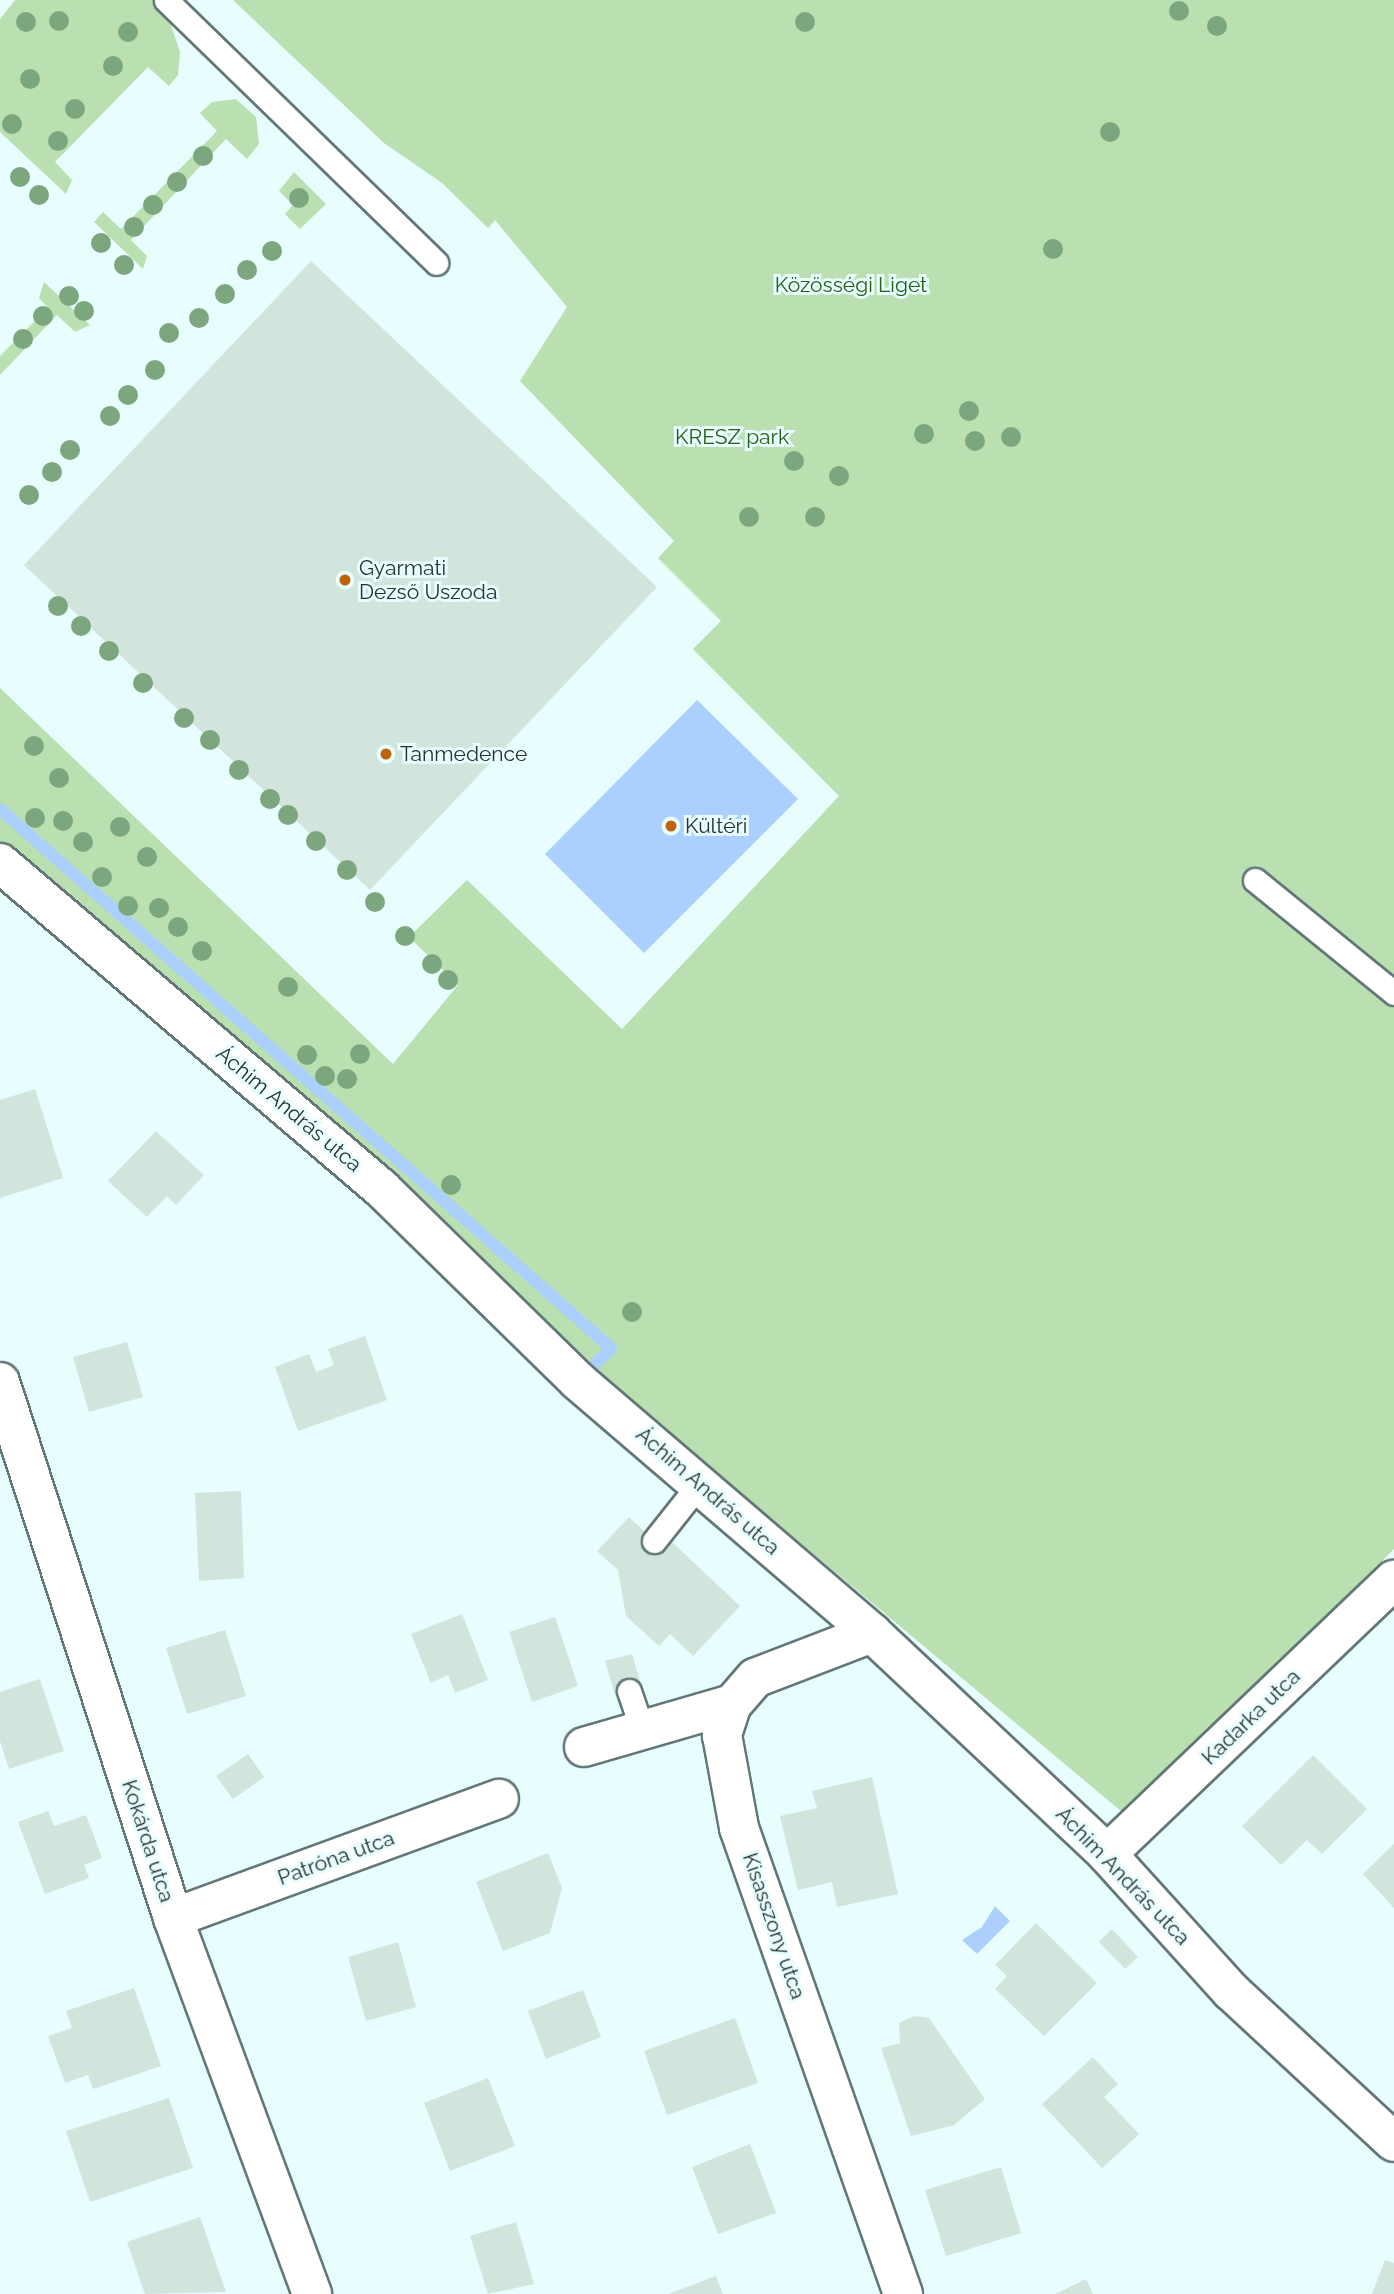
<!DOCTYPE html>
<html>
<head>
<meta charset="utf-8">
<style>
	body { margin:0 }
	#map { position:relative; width:1394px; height:2294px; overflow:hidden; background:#e7fdfe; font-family:Raleway,sans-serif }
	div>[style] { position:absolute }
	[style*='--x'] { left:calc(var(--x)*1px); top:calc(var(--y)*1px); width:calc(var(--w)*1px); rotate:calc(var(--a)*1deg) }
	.green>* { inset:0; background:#bae0b2 }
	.water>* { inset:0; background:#abd0fe }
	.stream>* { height:12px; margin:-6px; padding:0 6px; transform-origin:6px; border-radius:6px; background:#abd0fe }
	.building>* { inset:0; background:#d1e5dd }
	.roads { filter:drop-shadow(2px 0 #637777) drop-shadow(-2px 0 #637777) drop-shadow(0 2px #637777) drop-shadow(0 -2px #637777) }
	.service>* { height:23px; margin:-11.5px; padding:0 11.5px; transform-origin:11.5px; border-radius:11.5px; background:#fff }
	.minor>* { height:38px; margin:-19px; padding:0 19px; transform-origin:19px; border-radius:19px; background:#fff }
	.trees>* { width:20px; height:20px; margin:-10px; border-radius:50%; background:#7ca77e }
	.dots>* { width:19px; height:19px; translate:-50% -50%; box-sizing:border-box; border:4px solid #e7fdfe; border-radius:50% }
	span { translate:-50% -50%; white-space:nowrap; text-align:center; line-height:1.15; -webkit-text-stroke:6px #e7fdfe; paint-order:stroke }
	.park-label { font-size:21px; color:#256115 }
	.poi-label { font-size:21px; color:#283030 }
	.left { translate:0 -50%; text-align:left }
	.street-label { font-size:21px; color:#283030 }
</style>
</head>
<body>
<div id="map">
	<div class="green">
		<div style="clip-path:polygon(15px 0,155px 0,169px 19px,180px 52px,178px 75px,169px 86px,148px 67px,55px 162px,72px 180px,66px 194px,0 132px,0 19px)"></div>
		<div style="clip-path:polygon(233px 0,1394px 0,1394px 1549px,1128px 1817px,455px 1254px,0 851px,0 688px,393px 1064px,458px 985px,409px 937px,467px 880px,622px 1029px,839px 796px,693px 649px,721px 621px,658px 558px,674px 541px,520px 381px,567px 307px,495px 220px,488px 228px,442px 183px,384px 143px)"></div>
		<div style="clip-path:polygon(236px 99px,256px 117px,259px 144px,247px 159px,226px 139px,131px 240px,147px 256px,143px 269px,94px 222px,103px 212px,121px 229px,217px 131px,200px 113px,212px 102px)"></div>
		<div style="clip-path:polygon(294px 172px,326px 204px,300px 229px,285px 214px,293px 205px,279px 191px)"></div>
		<div style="clip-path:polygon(44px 282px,90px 325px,75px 332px,57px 315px,0 375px,0 356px,48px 308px,39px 298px)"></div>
	</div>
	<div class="water">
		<div style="clip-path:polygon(697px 700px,798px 799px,644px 953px,545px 854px)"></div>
		<div style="clip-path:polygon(995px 1906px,1010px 1921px,977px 1954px,962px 1940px,982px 1927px)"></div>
	</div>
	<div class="stream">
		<div style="--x:0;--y:809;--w:815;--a:41.42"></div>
		<div style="--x:611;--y:1348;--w:43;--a:134.1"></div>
	</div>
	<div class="building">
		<div style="clip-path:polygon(311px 261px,657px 587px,370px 890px,24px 565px)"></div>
		<div style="clip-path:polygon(35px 1089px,63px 1178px,0 1198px,0 1100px)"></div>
		<div style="clip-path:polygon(156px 1131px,204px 1175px,176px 1205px,167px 1196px,147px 1217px,108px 1181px)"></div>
		<div style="clip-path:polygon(365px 1336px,387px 1400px,298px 1431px,275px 1367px,309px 1354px,316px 1372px,334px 1365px,328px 1349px)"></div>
		<div style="clip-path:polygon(127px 1342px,143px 1397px,89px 1412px,73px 1357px)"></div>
		<div style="clip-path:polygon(241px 1491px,244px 1578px,199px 1581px,195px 1493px)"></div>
		<div style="clip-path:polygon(629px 1517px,664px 1550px,672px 1542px,740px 1606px,693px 1656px,670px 1634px,659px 1646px,626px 1616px,618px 1570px,597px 1551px)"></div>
		<div style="clip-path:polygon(462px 1614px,488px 1680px,455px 1693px,448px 1675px,431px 1683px,411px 1634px)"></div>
		<div style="clip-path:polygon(555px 1617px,578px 1686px,532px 1702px,509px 1632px)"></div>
		<div style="clip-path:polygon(225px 1630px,246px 1696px,187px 1714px,166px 1648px)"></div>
		<div style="clip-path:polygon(632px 1654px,642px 1688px,615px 1695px,605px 1661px)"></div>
		<div style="clip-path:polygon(40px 1679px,64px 1751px,9px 1769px,0 1741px,0 1692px)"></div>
		<div style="clip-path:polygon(248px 1754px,264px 1777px,233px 1799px,216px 1776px)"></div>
		<div style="clip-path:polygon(1313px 1755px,1367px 1809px,1322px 1854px,1307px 1840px,1281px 1865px,1242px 1826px)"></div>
		<div style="clip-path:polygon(872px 1777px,898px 1894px,837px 1907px,832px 1882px,798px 1890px,780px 1816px,817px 1808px,812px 1791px)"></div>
		<div style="clip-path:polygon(48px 1811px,54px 1826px,86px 1815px,102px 1858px,84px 1865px,89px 1878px,45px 1894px,18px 1822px)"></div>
		<div style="clip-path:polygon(1394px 1844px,1394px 1908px,1363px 1874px)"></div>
		<div style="clip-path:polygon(548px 1853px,562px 1888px,550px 1933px,503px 1951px,476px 1882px)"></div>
		<div style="clip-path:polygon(1036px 1923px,1097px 1983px,1044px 2036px,995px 1989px,1007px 1976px,995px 1965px)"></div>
		<div style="clip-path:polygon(1112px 1929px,1138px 1957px,1125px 1969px,1099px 1942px)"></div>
		<div style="clip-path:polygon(398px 1942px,416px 2007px,366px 2021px,348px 1957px)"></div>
		<div style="clip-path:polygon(134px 1988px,161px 2066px,93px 2089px,88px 2075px,65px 2083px,48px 2036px,72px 2028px,66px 2011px)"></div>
		<div style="clip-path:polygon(583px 1990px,601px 2037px,546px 2059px,528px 2011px)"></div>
		<div style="clip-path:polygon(914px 2016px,929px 2018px,985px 2099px,954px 2125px,911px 2136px,881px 2048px,900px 2043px,899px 2023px)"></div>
		<div style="clip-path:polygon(735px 2018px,758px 2083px,667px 2115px,644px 2051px)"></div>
		<div style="clip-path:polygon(1093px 2057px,1118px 2084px,1104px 2097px,1139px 2134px,1102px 2168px,1042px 2104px)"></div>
		<div style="clip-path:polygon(488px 2078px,515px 2146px,450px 2171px,424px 2103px)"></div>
		<div style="clip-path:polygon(169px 2098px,193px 2168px,90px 2202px,66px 2131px)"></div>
		<div style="clip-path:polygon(750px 2144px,776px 2213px,718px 2234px,692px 2167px)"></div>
		<div style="clip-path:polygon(1001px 2167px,1021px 2233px,946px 2256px,925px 2190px)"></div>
		<div style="clip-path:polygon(200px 2217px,226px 2292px,145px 2294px,127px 2242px)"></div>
		<div style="clip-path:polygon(516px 2222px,534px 2284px,488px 2294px,470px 2236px)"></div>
		<div style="clip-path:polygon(1385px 2260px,1394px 2263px,1394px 2294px,1372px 2294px)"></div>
		<div style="clip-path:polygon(716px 2276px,723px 2294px,668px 2294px)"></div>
		<div style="clip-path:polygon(1086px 2279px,1093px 2294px,1055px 2294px)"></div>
	</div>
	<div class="roads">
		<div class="service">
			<div style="--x:166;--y:0;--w:377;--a:44.2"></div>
			<div style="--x:1255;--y:880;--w:179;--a:39.1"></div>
			<div style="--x:654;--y:1541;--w:74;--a:-51.6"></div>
			<div style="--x:629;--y:1691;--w:40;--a:71.1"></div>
		</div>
		<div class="minor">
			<div style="--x:0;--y:863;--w:502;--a:40.48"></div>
			<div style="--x:382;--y:1189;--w:274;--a:44.4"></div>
			<div style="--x:578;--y:1381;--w:387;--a:40.6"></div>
			<div style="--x:872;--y:1633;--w:323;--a:43.2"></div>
			<div style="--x:1107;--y:1854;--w:185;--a:47.9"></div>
			<div style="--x:1231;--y:1991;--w:222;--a:42.8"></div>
			<div style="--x:0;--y:1382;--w:563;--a:72.11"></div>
			<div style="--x:173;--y:1918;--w:401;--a:69.7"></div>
			<div style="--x:872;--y:1633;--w:125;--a:159"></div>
			<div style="--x:755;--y:1678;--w:35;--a:131"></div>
			<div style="--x:732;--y:1704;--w:33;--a:108"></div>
			<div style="--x:722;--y:1735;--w:95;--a:79.6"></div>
			<div style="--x:739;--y:1828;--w:494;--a:70.6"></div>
			<div style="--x:584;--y:1747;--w:154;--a:-16.2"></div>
			<div style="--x:1107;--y:1854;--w:397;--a:-43.7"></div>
			<div style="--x:173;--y:1918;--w:347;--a:-20.1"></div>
		</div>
	</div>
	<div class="trees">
		<div style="left:1179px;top:11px"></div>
		<div style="left:59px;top:21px"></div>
		<div style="left:26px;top:22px"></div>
		<div style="left:805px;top:22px"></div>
		<div style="left:1217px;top:26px"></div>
		<div style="left:128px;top:32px"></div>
		<div style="left:113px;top:66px"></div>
		<div style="left:30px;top:79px"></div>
		<div style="left:75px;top:109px"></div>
		<div style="left:12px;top:124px"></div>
		<div style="left:1110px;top:132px"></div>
		<div style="left:58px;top:141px"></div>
		<div style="left:203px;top:156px"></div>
		<div style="left:20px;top:177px"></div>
		<div style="left:177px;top:182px"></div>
		<div style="left:39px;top:195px"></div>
		<div style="left:299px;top:198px"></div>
		<div style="left:153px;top:205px"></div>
		<div style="left:134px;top:227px"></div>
		<div style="left:101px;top:243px"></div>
		<div style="left:1053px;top:249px"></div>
		<div style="left:272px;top:251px"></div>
		<div style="left:124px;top:265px"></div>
		<div style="left:247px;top:270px"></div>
		<div style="left:225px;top:294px"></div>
		<div style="left:69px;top:296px"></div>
		<div style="left:84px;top:311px"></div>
		<div style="left:43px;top:316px"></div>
		<div style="left:199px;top:318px"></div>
		<div style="left:169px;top:333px"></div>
		<div style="left:23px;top:339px"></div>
		<div style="left:155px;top:370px"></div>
		<div style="left:128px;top:395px"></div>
		<div style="left:969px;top:411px"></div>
		<div style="left:110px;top:416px"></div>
		<div style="left:924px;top:434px"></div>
		<div style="left:1011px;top:437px"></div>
		<div style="left:975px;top:441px"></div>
		<div style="left:70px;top:450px"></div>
		<div style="left:794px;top:461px"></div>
		<div style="left:52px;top:472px"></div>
		<div style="left:839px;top:476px"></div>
		<div style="left:29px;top:495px"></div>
		<div style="left:749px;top:517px"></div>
		<div style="left:815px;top:517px"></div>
		<div style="left:58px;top:606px"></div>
		<div style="left:81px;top:626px"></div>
		<div style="left:109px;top:651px"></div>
		<div style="left:143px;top:683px"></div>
		<div style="left:184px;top:718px"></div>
		<div style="left:210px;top:740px"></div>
		<div style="left:34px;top:746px"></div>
		<div style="left:239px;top:770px"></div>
		<div style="left:59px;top:778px"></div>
		<div style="left:270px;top:799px"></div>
		<div style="left:288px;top:815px"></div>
		<div style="left:35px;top:818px"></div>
		<div style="left:63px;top:821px"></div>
		<div style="left:120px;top:827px"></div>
		<div style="left:316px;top:841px"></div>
		<div style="left:83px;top:842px"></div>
		<div style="left:147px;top:857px"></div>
		<div style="left:347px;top:870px"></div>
		<div style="left:102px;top:877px"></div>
		<div style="left:375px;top:902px"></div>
		<div style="left:128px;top:906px"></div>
		<div style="left:159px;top:908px"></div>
		<div style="left:178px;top:927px"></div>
		<div style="left:405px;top:936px"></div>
		<div style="left:202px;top:951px"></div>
		<div style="left:432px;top:964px"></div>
		<div style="left:448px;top:980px"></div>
		<div style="left:288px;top:987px"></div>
		<div style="left:360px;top:1054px"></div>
		<div style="left:307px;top:1055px"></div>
		<div style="left:325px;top:1076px"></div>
		<div style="left:347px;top:1079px"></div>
		<div style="left:451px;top:1185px"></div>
		<div style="left:632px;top:1312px"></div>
	</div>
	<div class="dots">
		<div style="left:345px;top:580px;background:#be630c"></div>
		<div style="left:386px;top:754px;background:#be630c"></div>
		<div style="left:671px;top:826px;background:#be630c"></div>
	</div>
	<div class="park-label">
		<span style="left:851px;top:285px">Közösségi Liget</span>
		<span style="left:732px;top:437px">KRESZ park</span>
	</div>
	<div class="poi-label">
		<span class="left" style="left:359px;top:580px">Gyarmati<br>Dezső Uszoda</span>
		<span class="left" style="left:400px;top:754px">Tanmedence</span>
		<span class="left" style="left:685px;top:826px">Kültéri</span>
	</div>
	<div class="street-label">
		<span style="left:289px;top:1109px;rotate:40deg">Áchim András utca</span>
		<span style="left:708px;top:1491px;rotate:41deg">Áchim András utca</span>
		<span style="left:1251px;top:1717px;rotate:-44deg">Kadarka utca</span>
		<span style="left:148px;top:1841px;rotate:72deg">Kokárda utca</span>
		<span style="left:336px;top:1858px;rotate:-20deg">Patróna utca</span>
		<span style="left:1123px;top:1876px;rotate:46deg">Áchim András utca</span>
		<span style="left:774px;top:1926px;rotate:71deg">Kisasszony utca</span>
	</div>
</div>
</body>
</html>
